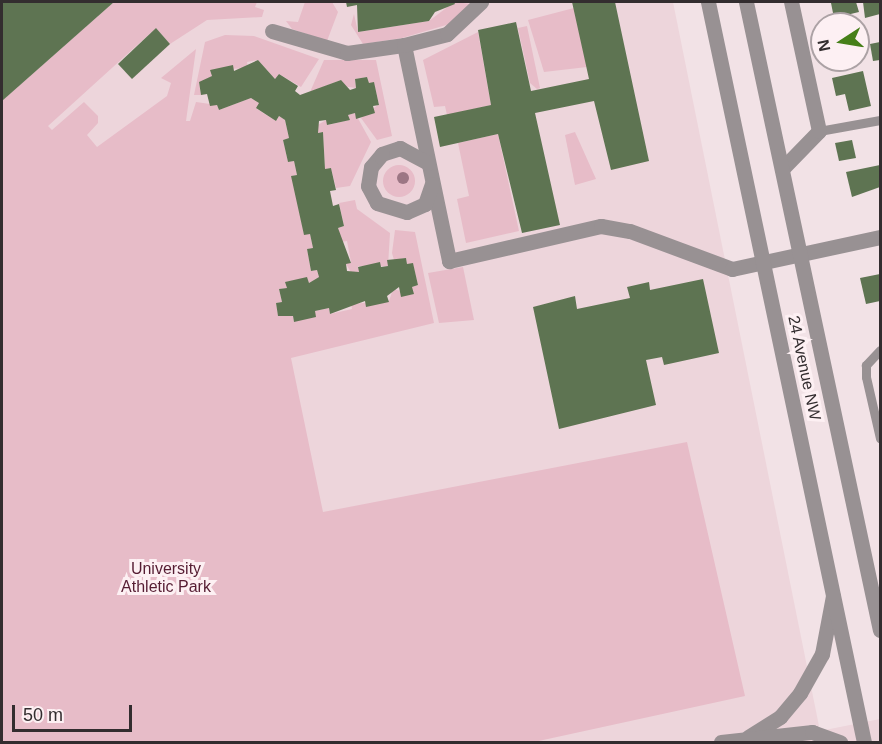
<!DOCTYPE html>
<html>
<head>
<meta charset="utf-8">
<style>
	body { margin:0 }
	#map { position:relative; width:882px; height:744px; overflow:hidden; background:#f2e2e6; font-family:Helvetica,sans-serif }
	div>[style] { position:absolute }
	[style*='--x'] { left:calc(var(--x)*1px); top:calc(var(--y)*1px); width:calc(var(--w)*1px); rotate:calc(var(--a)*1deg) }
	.built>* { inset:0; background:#edd5db }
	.green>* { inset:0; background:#e7bcc8 }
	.round { border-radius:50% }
	.building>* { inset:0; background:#5e7452 }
	.service>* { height:9px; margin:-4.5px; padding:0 4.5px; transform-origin:4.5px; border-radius:4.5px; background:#989193 }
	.minor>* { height:15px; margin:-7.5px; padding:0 7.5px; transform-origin:7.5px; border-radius:7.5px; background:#989193 }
	.tertiary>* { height:15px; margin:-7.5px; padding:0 7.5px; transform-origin:7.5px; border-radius:7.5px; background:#989193 }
	.trees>* { width:12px; height:12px; margin:-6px; border-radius:50%; background:#9c7684 }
	span { translate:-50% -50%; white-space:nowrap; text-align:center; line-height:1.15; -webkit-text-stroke:6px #fdf0f3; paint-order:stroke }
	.street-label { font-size:16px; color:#332d2f }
	.park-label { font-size:16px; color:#561d33 }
	.frame { position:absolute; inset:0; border:3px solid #332d2f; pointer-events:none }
	.north { position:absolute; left:810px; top:12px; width:60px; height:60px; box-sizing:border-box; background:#fdf0f3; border:2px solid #aca2a5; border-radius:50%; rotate:258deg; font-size:16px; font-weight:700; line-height:24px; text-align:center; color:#332d2f }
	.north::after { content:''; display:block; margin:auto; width:21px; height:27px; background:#467f18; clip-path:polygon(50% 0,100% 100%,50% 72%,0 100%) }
	.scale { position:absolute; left:12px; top:705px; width:120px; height:27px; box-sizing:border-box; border:3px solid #332d2f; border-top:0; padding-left:8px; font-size:18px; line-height:21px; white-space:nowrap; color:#332d2f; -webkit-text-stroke:4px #fdf0f3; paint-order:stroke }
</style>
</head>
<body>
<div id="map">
	<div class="built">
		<div style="clip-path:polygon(2px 2px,673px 2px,820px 731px,880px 719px,880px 742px,2px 742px)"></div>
	</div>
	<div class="green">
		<div style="clip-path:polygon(114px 2px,257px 2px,255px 7px,264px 10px,262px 17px,207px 20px,170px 44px,156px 28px,48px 126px,52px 130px,84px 102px,98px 116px,98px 123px,87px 135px,97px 147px,167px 96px,171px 83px,161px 78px,196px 49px,186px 121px,190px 121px,196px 102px,217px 105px,219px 110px,251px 98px,259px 103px,257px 109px,276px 121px,279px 116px,285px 120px,289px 138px,283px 140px,288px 162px,294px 161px,297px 175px,292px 176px,304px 234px,310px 234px,313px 248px,307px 249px,311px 271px,317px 270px,319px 277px,309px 283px,307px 278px,286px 282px,287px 288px,279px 289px,282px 302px,276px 303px,278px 315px,293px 316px,294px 322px,315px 311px,329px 308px,330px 314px,352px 309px,351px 304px,389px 301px,393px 289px,413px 294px,412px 287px,418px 285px,413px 264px,407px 264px,406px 258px,394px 260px,392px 253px,395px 230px,415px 232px,434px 323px,291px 358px,323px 512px,687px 442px,745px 696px,534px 742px,2px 742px,2px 101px)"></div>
		<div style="clip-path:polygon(305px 2px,332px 2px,338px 12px,327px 41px,292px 29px,286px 21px,298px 22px)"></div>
		<div style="clip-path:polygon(454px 2px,471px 4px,453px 23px,402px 38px,363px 44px,351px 25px,354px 14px,358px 32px,429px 21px)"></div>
		<div style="clip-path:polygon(574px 8px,587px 67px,544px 72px,528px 20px)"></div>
		<div style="clip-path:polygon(527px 26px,540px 88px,537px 89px,530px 83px,518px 28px)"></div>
		<div style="clip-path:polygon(478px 32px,491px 105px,447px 115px,445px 106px,434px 107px,423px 60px)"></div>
		<div style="clip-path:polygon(225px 35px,254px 36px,319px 59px,301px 87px,279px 74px,275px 79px,258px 60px,247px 62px,248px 68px,211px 70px,212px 76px,199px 83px,201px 95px,194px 95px,205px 42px)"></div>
		<div style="clip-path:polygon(324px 60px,376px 60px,392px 136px,377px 140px,361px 118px,379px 104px,374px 83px,369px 83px,367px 77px,355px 79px,356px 88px,342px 86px,341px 80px,310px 92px)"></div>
		<div style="clip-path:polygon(355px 113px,371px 142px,350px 186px,336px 188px,331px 168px,325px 169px,323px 132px,318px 133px,316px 126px,326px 120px,328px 125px,349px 120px,348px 115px)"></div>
		<div style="clip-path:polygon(575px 132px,596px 179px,575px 185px,565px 135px)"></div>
		<div style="clip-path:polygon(498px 134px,519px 231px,466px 243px,457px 199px,469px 196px,458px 143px)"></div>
		<div class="round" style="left:383px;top:165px;width:32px;height:32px"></div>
		<div style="clip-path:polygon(355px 200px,357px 209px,390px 233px,388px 266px,358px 266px,359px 272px,352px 274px,346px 264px,351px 262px,347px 241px,341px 242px,338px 228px,344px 226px,339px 203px)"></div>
		<div style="clip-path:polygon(463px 267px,474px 320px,439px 323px,428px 273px)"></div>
	</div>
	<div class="building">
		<div style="clip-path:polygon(2px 2px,114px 2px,2px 101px)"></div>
		<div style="clip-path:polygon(346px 2px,454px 2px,455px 4px,435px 12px,429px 21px,358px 32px,357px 5px,347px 7px)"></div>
		<div style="clip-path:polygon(572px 2px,615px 2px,649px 161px,611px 170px,594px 101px,535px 113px,560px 225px,522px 233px,498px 134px,440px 147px,434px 117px,491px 105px,478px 30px,516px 22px,531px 91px,589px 79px)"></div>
		<div style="clip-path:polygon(820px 2px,856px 2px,859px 12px,834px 18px,831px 3px)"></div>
		<div style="clip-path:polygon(863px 2px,880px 2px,880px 14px,865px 18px)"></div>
		<div style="clip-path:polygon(156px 28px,170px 44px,132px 79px,118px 64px)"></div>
		<div style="clip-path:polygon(880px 42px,880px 60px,873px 61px,870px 44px)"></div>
		<div style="clip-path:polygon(859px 52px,861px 61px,837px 66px,836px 60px,858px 60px)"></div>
		<div style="clip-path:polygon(258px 60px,275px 79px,279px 74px,298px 86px,295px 91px,300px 95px,341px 80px,350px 90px,356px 88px,355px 79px,367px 77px,369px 83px,374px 82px,379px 105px,373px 106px,375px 113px,356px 119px,355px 113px,348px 115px,350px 120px,327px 125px,326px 120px,319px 121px,318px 133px,323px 132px,325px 169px,331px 168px,336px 190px,330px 191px,333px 206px,339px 204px,344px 226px,338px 228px,351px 263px,346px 264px,347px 271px,359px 272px,358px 267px,380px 262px,381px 267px,388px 266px,387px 260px,406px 258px,407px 264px,413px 263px,418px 285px,412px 287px,414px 294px,401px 297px,399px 287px,387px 296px,389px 302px,366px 307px,365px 301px,330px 314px,329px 308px,315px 311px,316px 317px,294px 322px,293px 316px,278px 316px,276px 303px,282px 302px,279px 289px,287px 288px,285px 282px,307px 277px,309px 283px,319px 277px,317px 270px,311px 271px,307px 249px,313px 248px,310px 234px,304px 235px,291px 176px,297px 175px,294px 161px,288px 162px,283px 140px,289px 138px,285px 120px,279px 116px,276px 121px,256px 108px,259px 103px,251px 98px,219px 110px,217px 105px,210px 106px,207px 94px,201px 95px,199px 82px,212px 76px,210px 70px,233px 65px,234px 71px)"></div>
		<div style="clip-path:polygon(863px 71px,871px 106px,849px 111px,845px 94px,836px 96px,832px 78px)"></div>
		<div style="clip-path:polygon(852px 140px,856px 158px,839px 161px,835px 143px)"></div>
		<div style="clip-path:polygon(880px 165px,880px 187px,852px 197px,846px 172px)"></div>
		<div style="clip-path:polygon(880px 274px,880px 301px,866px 304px,860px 278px)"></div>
		<div style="clip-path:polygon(703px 279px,719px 353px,664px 365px,662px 357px,646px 360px,656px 405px,559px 429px,533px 307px,575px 296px,577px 309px,630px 298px,627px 287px,649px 282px,650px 290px)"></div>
	</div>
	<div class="service">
		<div style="--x:819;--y:131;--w:62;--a:-10.2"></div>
		<div style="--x:880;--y:350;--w:21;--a:133"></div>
		<div style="--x:866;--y:365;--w:12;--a:90"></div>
		<div style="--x:866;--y:377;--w:63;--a:77.1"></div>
	</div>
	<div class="minor">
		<div style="--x:272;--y:31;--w:78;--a:16.3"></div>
		<div style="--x:347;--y:53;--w:58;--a:-8"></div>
		<div style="--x:404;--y:45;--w:221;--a:78.2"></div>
		<div style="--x:449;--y:261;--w:156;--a:-13"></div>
		<div style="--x:601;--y:226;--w:29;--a:10"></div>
		<div style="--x:630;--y:231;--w:109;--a:20.4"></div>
		<div style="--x:732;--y:269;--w:151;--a:-12.2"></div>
		<div style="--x:404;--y:45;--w:44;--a:-14.3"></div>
		<div style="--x:447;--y:34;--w:47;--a:-43.3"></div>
		<div style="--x:428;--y:163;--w:32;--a:-152"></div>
		<div style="--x:400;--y:148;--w:19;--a:162"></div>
		<div style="--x:382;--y:154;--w:17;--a:130"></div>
		<div style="--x:371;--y:167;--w:19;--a:99"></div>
		<div style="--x:368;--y:186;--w:19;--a:62"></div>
		<div style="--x:377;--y:203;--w:31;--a:17"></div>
		<div style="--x:407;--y:212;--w:20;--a:-24"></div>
		<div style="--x:425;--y:204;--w:21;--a:-71"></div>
		<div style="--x:782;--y:169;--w:53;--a:-45.8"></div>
		<div style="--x:819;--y:131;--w:132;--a:-102.2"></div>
		<div style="--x:748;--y:737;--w:38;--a:-32"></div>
		<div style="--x:780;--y:717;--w:31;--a:-50"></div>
		<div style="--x:800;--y:693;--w:45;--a:-60.6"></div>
		<div style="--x:822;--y:654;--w:59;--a:-79.3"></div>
		<div style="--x:721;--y:742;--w:92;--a:-6.3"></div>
		<div style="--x:812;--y:732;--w:30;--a:20"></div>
	</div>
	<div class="tertiary">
		<div style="--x:708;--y:2;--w:756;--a:78.1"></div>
		<div style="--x:746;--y:2;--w:642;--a:77.96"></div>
	</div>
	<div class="trees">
		<div style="left:403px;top:178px"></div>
	</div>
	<div class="street-label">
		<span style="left:804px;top:368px;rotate:78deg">24 Avenue NW</span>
	</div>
	<div class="park-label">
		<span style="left:166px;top:578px">University<br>Athletic Park</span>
	</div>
	<div class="frame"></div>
	<div class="north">N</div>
	<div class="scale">50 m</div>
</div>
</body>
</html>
